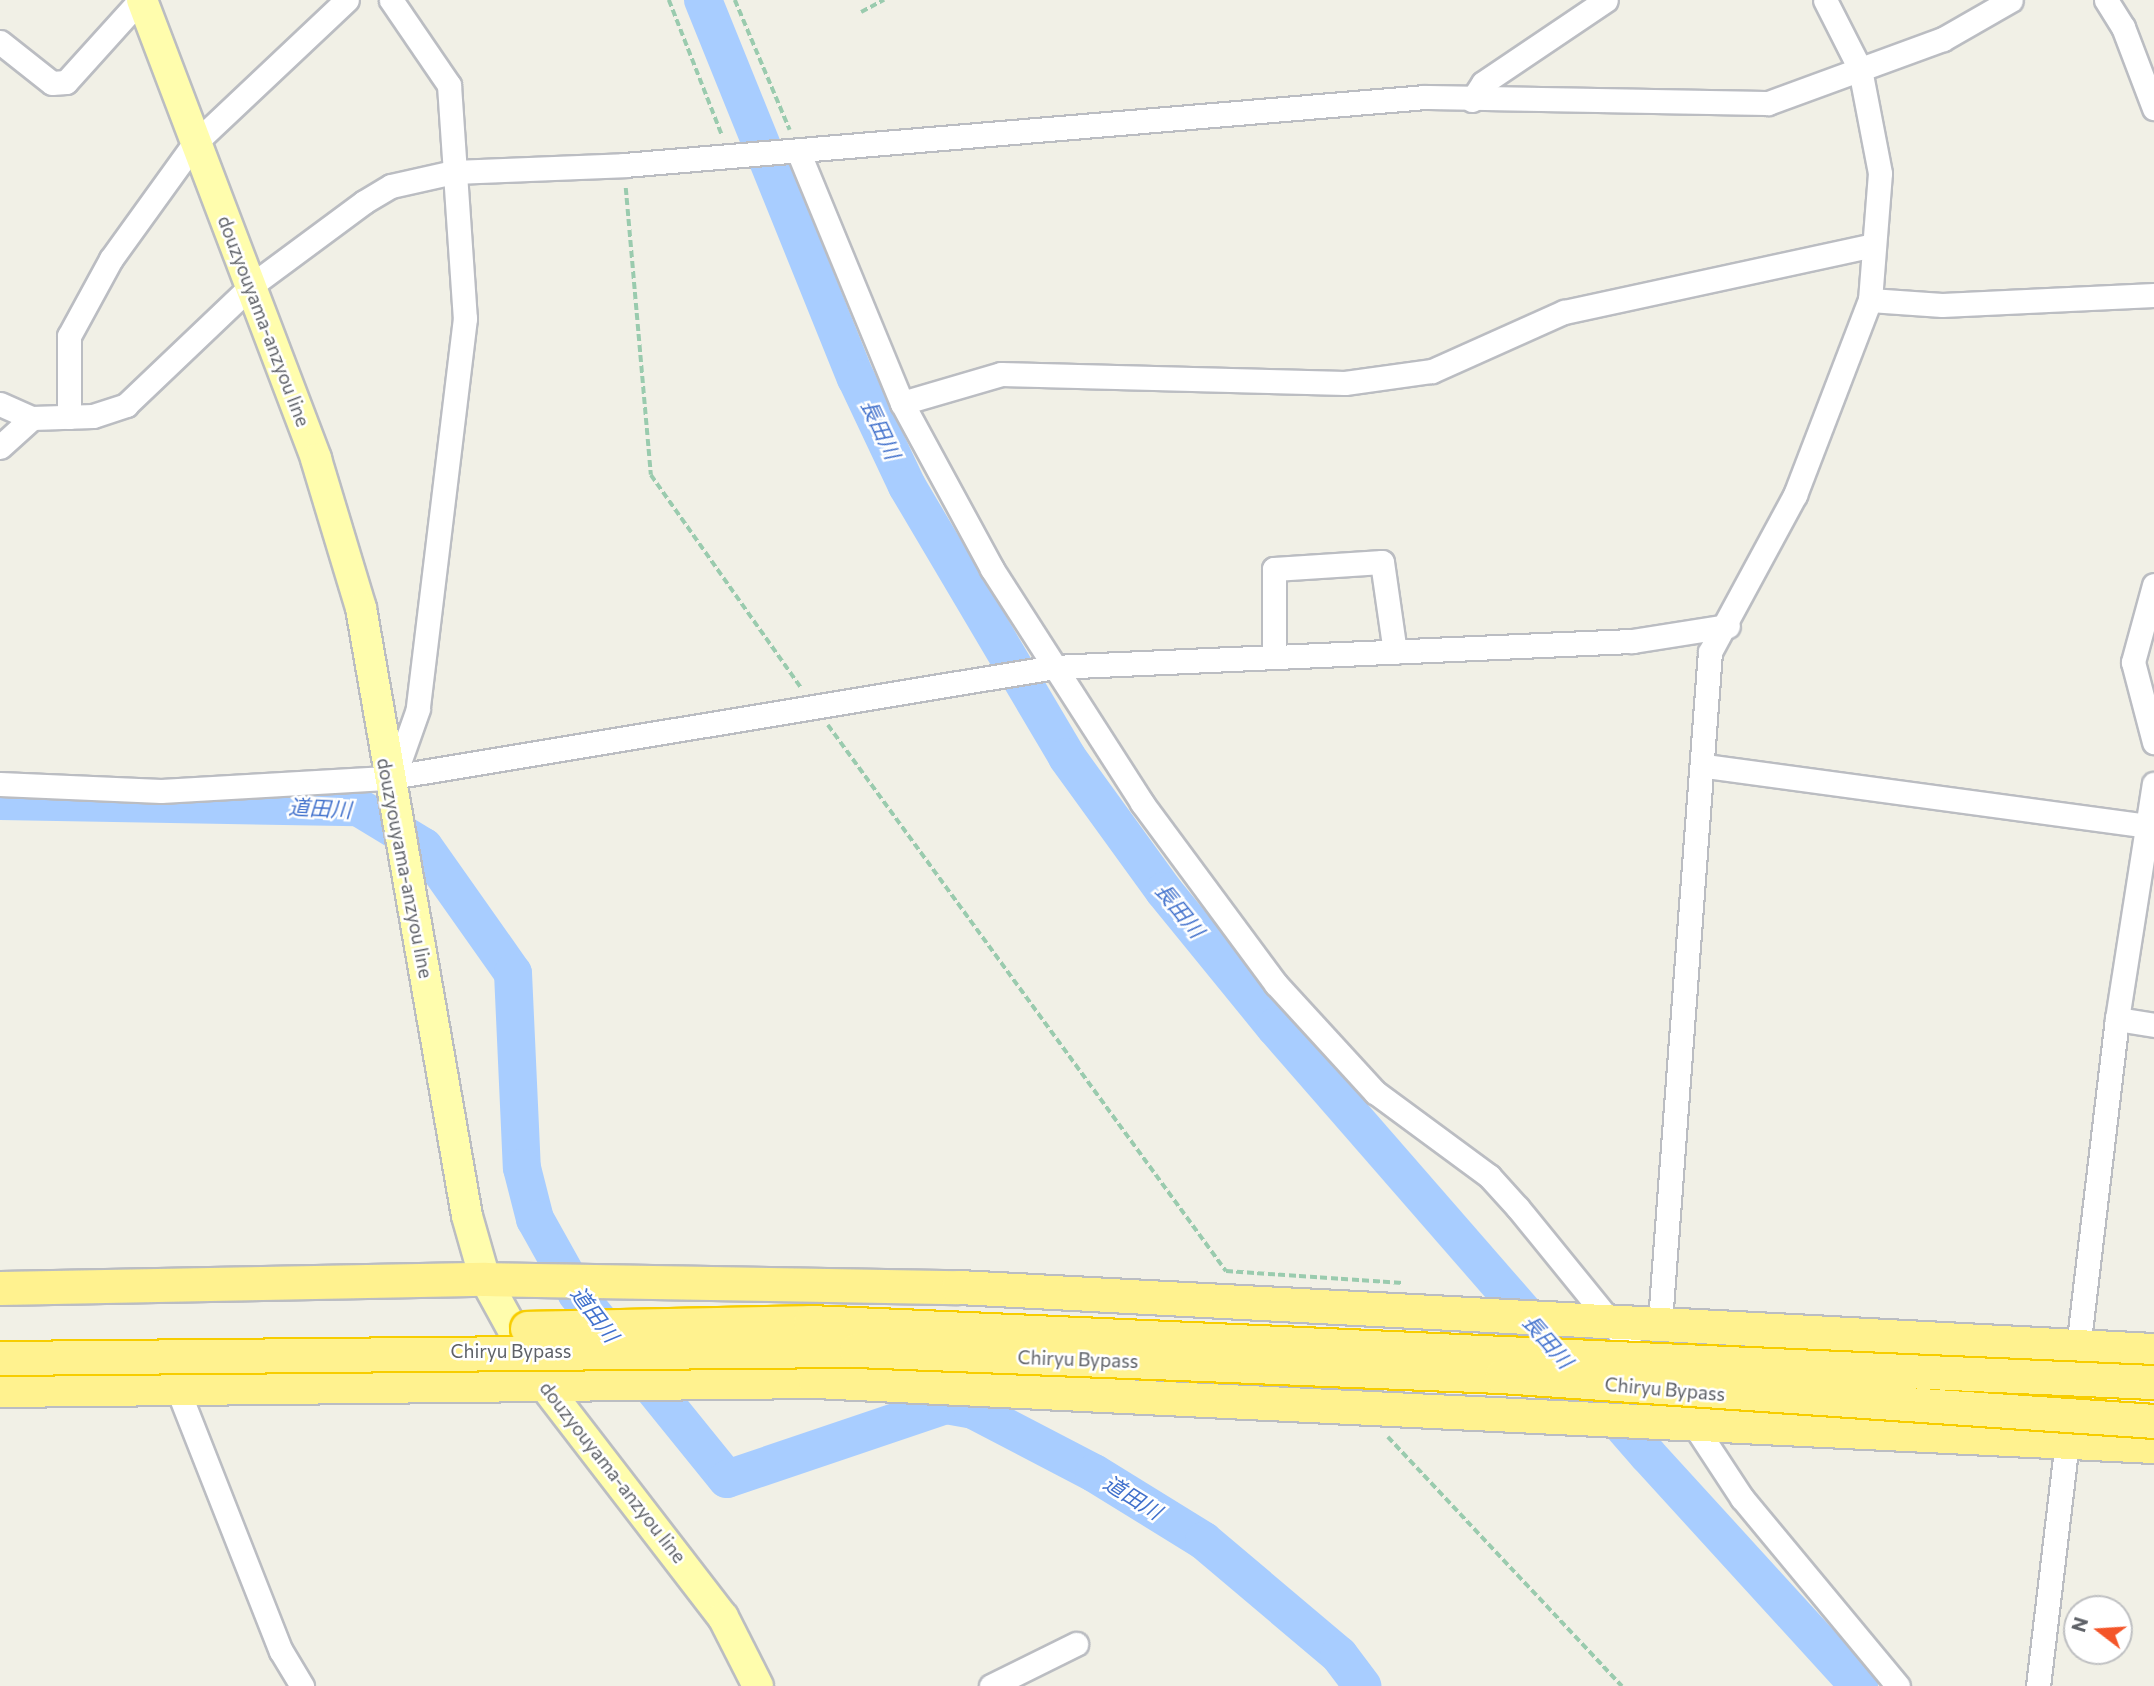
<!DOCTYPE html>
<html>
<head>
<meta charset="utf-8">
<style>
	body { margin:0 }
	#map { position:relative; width:2154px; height:1686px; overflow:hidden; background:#f1f0e6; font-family:Commissioner,"Noto Sans JP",sans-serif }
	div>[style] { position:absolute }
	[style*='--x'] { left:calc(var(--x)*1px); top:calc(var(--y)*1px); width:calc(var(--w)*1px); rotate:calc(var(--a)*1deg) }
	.river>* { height:38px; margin:-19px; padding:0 19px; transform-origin:19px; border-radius:19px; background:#a8cdff }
	.path>* { height:3.5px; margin-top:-1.75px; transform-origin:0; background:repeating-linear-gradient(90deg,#9acbae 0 7px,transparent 0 10.5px) }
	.roads { filter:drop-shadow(2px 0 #bbbdc2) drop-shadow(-2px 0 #bbbdc2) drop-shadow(0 2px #bbbdc2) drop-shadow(0 -2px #bbbdc2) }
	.minor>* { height:23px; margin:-11.5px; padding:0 11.5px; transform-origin:11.5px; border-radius:11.5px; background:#fff }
	.major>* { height:30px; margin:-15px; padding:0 15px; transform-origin:15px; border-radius:15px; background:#fffdad }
	.highway>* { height:33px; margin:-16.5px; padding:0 16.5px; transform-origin:16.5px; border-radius:16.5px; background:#fff28f }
	.bridges { filter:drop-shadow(2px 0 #f7cd00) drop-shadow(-2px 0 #f7cd00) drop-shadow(0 2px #f7cd00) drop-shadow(0 -2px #f7cd00) }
	.highway-bridge>* { height:33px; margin:-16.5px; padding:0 16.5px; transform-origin:16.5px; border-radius:16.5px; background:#fff28f }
	span { translate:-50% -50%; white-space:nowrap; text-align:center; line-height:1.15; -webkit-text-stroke:5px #fff; paint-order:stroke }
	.street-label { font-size:19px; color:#5e6167 }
	.water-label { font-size:21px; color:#4171cc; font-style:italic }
	.north { position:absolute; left:2063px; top:1595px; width:70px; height:70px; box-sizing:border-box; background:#fff; border:2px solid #bfc0c2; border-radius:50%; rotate:287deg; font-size:19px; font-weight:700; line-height:28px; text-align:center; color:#5e6167 }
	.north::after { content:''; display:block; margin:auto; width:24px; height:32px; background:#f45529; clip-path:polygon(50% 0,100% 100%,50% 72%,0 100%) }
</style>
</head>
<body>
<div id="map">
	<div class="river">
		<div style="--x:703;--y:0;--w:408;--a:68"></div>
		<div style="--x:856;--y:378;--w:119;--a:64.7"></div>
		<div style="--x:907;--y:486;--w:315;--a:59.4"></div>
		<div style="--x:1067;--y:757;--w:165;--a:54.1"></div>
		<div style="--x:1164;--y:891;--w:176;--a:50.8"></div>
		<div style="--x:1275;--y:1027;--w:568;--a:48.93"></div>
		<div style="--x:1648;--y:1455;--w:313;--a:47.6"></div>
		<div style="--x:0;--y:801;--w:358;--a:1"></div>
		<div style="--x:358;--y:807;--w:77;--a:31.2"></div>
		<div style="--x:424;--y:847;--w:154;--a:54.8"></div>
		<div style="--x:513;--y:973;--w:195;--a:87.4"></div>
		<div style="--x:522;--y:1168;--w:53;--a:75.7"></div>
		<div style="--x:535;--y:1219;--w:86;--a:60.8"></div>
		<div style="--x:577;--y:1294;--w:238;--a:51"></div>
		<div style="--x:727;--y:1479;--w:231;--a:-18.7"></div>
		<div style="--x:946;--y:1405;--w:27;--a:10"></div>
		<div style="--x:973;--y:1410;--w:136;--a:27.5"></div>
		<div style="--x:1094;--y:1473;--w:129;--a:31.7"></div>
		<div style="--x:1204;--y:1541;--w:177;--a:40.2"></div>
		<div style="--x:1339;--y:1655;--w:39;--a:53"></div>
	</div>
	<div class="path">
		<div style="--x:669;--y:0;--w:145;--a:68.6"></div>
		<div style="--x:735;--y:0;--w:141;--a:67.1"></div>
		<div style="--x:861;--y:12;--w:26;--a:-28"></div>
		<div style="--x:626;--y:188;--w:288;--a:85"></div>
		<div style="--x:651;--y:475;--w:261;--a:54.8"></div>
		<div style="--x:828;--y:725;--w:676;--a:53.91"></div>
		<div style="--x:1226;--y:1271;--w:177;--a:3.9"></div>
		<div style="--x:1388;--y:1437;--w:342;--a:46.8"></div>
	</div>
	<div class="roads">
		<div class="minor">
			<div style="--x:391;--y:0;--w:103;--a:55.7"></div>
			<div style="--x:449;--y:85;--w:234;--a:86.1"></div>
			<div style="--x:465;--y:318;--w:394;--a:96.9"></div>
			<div style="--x:418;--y:709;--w:69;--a:109.5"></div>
			<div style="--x:2106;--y:0;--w:32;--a:58"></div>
			<div style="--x:2123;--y:27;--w:87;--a:69.1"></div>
			<div style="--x:0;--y:42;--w:66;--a:38.3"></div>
			<div style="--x:52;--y:83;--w:14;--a:-4"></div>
			<div style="--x:66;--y:82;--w:110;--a:-47.9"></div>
			<div style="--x:1472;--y:100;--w:20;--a:-57"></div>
			<div style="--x:1483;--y:83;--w:148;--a:-34"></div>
			<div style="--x:798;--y:151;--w:273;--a:67.6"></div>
			<div style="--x:902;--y:403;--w:189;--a:61.5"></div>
			<div style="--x:992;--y:569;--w:278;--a:57.3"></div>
			<div style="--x:1142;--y:803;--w:225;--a:53.5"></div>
			<div style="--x:1276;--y:984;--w:147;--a:47.5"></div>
			<div style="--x:1375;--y:1092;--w:142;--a:36.4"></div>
			<div style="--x:1489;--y:1176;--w:43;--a:47.8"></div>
			<div style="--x:1518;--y:1208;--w:276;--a:50.9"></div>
			<div style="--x:1692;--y:1422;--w:91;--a:56.7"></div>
			<div style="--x:1742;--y:1498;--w:244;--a:50.3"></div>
			<div style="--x:1870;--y:300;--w:72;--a:4"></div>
			<div style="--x:1942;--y:305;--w:212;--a:-2.7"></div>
			<div style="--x:902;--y:403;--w:103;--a:-16.3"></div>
			<div style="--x:1001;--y:374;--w:344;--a:1.5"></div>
			<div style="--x:1345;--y:383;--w:88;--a:-7.9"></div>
			<div style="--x:1432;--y:371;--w:145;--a:-24.1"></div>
			<div style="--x:1564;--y:312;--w:316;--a:-12.2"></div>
			<div style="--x:0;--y:404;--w:35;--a:24"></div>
			<div style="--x:32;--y:418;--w:61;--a:-1.9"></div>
			<div style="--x:93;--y:416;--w:35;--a:-18"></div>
			<div style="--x:126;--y:405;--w:174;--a:-43.6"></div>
			<div style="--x:252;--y:285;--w:139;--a:-36.5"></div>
			<div style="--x:364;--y:202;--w:31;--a:-31"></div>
			<div style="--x:391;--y:186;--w:64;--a:-12.7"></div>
			<div style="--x:453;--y:172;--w:171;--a:-2.3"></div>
			<div style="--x:624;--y:165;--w:805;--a:-4.85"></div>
			<div style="--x:1426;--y:97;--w:342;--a:1"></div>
			<div style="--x:1768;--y:103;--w:186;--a:-20.1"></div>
			<div style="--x:1943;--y:39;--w:78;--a:-29.8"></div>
			<div style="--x:69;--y:417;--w:81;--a:-90"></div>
			<div style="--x:69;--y:336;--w:88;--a:-61.4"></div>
			<div style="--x:111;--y:259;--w:142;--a:-54.2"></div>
			<div style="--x:194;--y:144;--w:210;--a:-43.3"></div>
			<div style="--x:0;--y:447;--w:43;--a:-42.2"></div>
			<div style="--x:2154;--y:585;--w:80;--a:105.3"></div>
			<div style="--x:2133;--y:662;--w:83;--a:75.3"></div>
			<div style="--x:1274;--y:657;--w:88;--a:-90"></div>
			<div style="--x:1274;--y:569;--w:108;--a:-3.7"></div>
			<div style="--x:1382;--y:562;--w:91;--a:81.8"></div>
			<div style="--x:1705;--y:766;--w:446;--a:7.7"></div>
			<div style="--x:0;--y:784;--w:161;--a:2.5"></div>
			<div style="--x:161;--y:791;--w:225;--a:-3.3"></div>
			<div style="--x:386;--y:778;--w:677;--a:-9.43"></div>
			<div style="--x:1054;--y:667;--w:579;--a:-2.58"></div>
			<div style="--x:1632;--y:641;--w:97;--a:-8.9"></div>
			<div style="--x:2117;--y:1019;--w:37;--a:9"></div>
			<div style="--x:1660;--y:1321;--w:671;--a:-85.73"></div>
			<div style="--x:1710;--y:652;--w:179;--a:-61.6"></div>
			<div style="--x:1795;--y:495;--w:209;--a:-69"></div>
			<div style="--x:1870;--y:300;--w:127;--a:-85.5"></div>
			<div style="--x:1880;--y:173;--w:106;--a:-100.9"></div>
			<div style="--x:1860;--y:69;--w:77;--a:-116.9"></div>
			<div style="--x:176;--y:1385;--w:286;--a:68.5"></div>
			<div style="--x:281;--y:1651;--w:41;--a:59"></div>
			<div style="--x:991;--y:1686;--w:95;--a:-26.3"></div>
			<div style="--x:2038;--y:1686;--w:672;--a:-83.25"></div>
			<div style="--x:2117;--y:1019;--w:238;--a:-81.1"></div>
		</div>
		<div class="major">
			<div style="--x:142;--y:0;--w:491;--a:69.2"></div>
			<div style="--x:316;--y:459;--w:156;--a:73.2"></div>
			<div style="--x:361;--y:608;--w:617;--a:80.11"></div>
			<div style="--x:467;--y:1216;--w:66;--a:74.1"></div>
			<div style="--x:485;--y:1279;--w:116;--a:61.2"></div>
			<div style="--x:541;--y:1381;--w:298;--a:52.4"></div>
			<div style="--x:723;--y:1617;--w:77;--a:63.1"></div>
		</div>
		<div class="highway">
			<div style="--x:0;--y:1288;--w:485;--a:-1.1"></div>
			<div style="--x:485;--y:1279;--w:473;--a:1"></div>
			<div style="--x:958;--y:1287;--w:1198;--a:3.02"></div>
			<div style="--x:0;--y:1390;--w:815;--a:-0.63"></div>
			<div style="--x:815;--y:1381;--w:1341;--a:2.78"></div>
		</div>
	</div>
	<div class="bridges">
		<div class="highway-bridge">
			<div style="--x:527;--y:1328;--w:283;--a:-1.2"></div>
			<div style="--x:810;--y:1322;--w:1345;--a:2.56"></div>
			<div style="--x:0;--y:1358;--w:856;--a:-0.54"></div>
			<div style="--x:856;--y:1350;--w:646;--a:2.31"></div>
			<div style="--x:1501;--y:1376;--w:655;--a:3.94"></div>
		</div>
	</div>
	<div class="street-label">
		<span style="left:264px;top:321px;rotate:69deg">douzyouyama-anzyou line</span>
		<span style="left:405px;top:868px;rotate:79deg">douzyouyama-anzyou line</span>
		<span style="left:511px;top:1351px">Chiryu Bypass</span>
		<span style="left:1078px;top:1359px;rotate:2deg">Chiryu Bypass</span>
		<span style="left:1665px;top:1389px;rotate:5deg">Chiryu Bypass</span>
		<span style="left:613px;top:1472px;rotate:52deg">douzyouyama-anzyou line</span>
	</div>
	<div class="water-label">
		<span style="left:881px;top:429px;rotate:65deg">長田川</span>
		<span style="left:320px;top:808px;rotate:3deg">道田川</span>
		<span style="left:1180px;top:910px;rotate:51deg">長田川</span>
		<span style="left:595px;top:1314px;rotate:53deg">道田川</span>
		<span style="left:1548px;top:1341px;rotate:49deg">長田川</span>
		<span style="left:1133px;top:1497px;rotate:32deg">道田川</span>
	</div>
	<div class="north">N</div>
</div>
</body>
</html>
